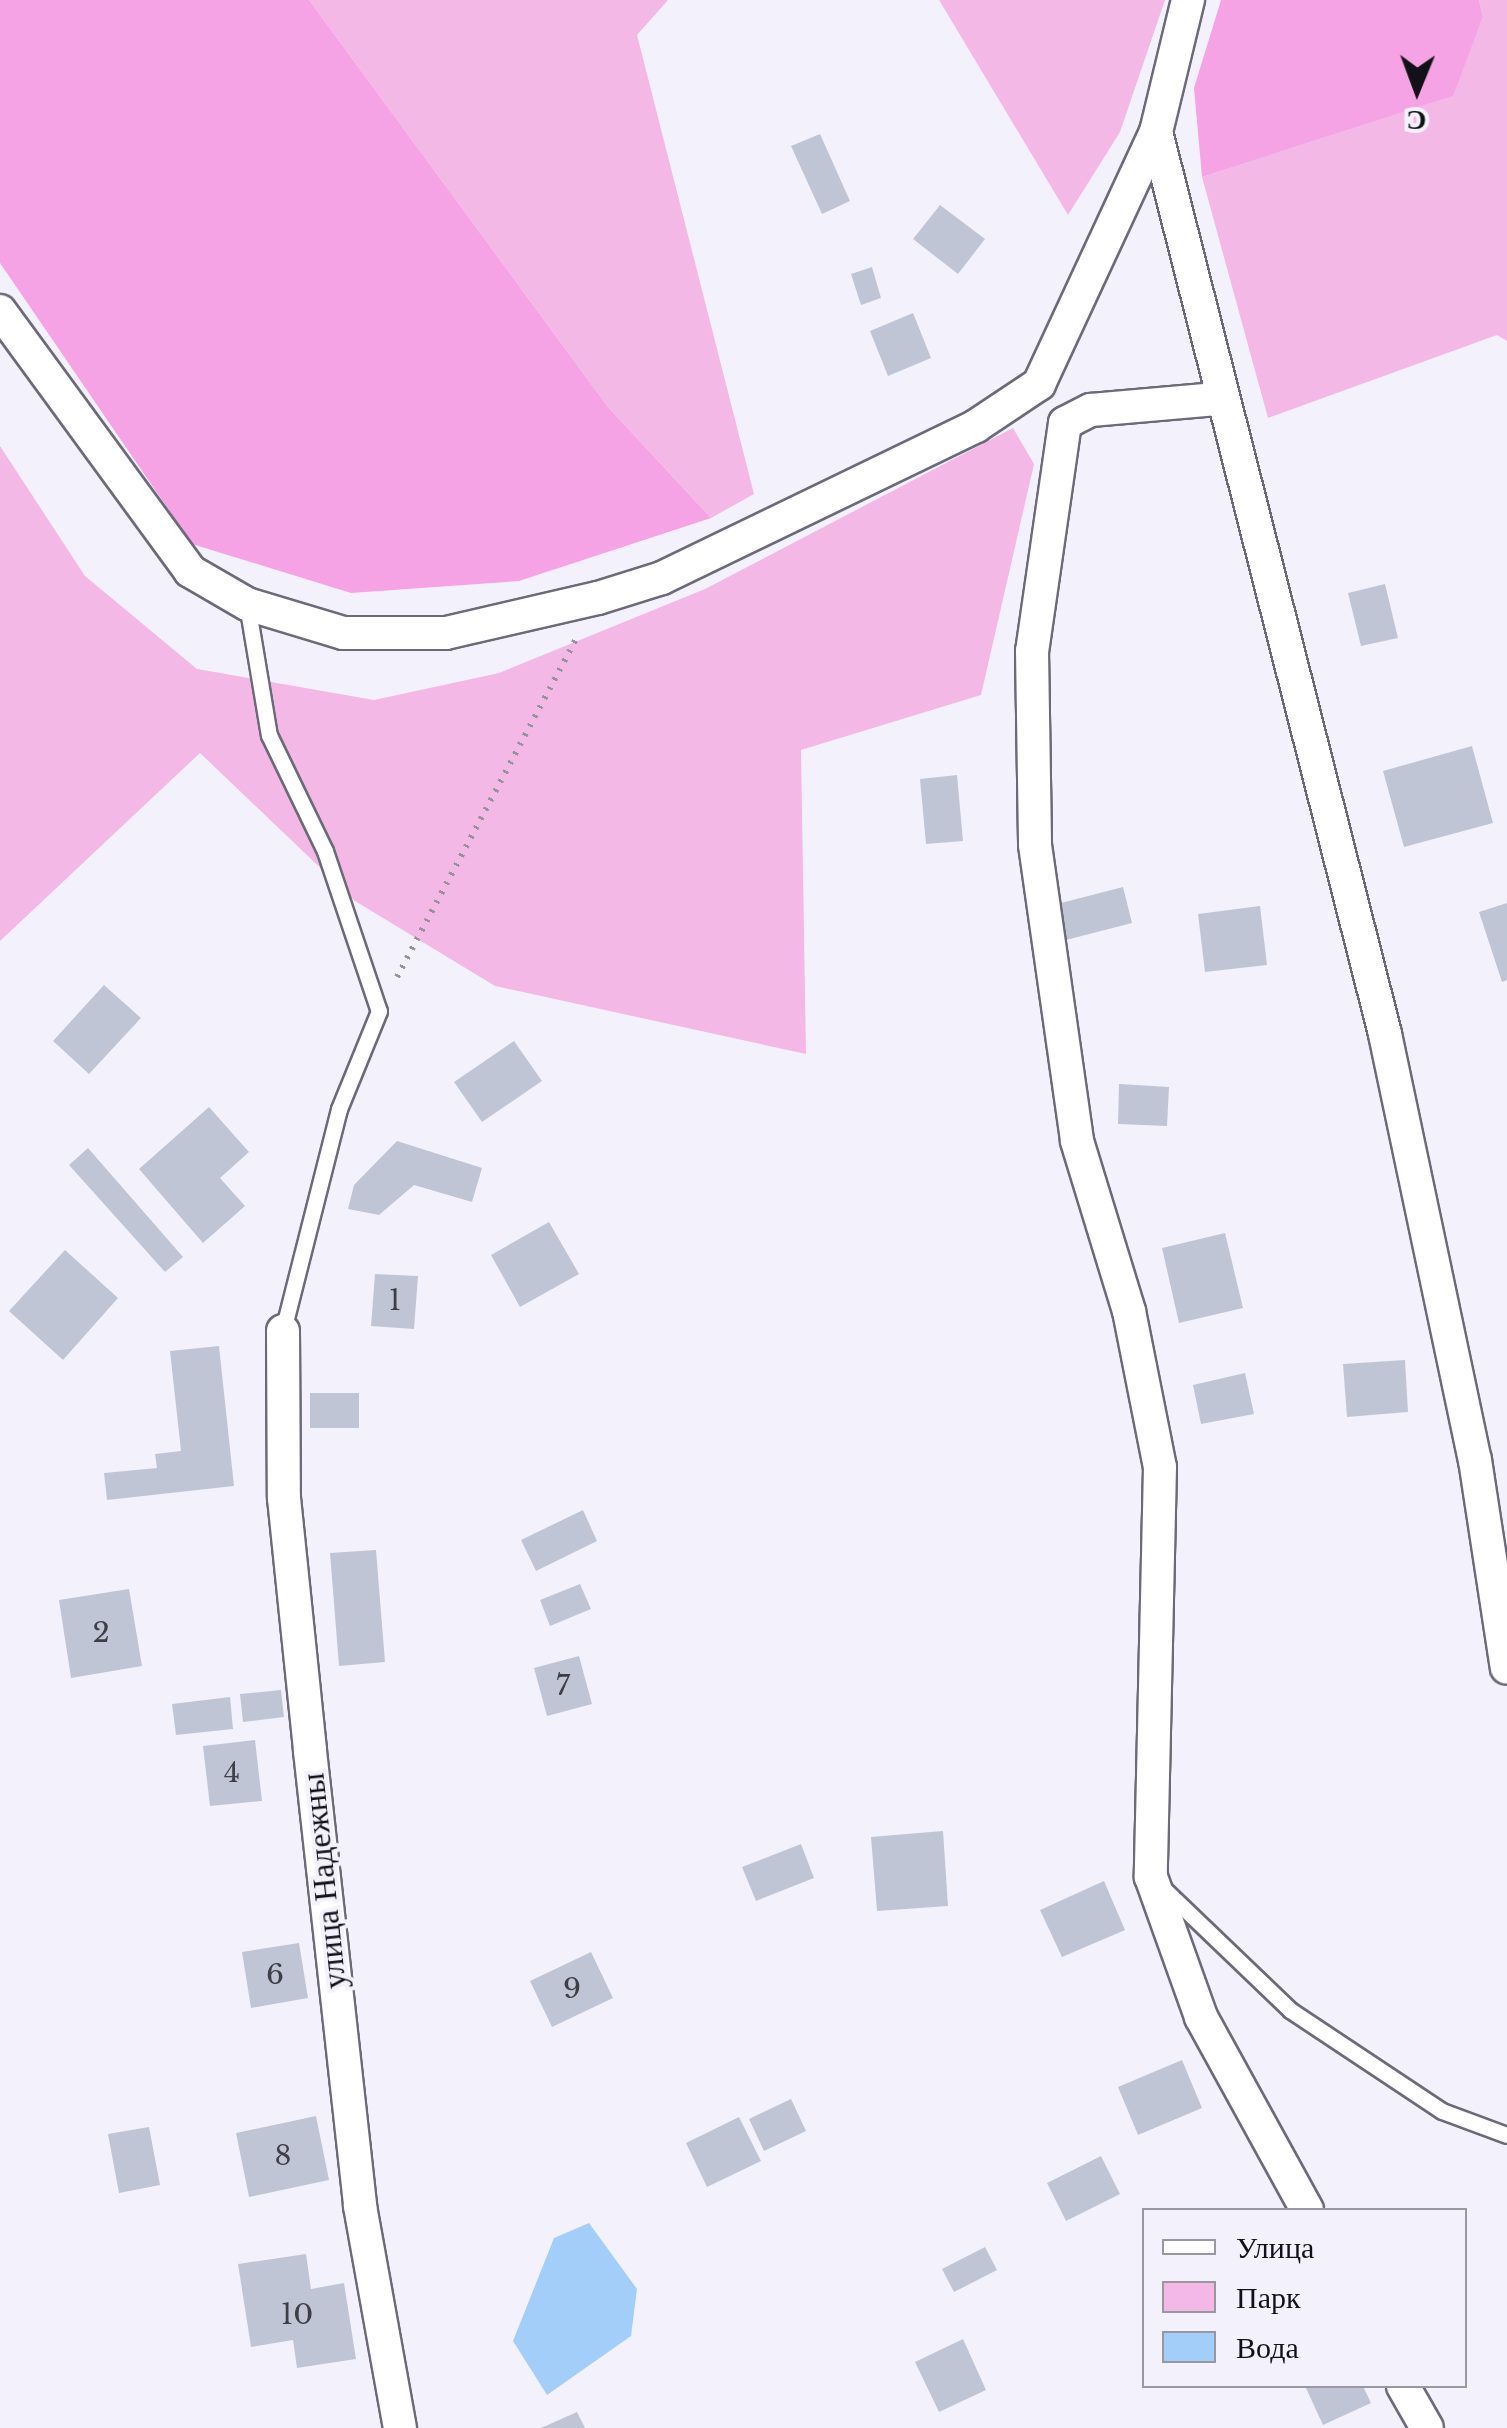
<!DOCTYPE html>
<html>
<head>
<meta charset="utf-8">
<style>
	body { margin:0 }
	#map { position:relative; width:1507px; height:2428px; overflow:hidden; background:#f3f2fc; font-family:"Libre Baskerville",serif }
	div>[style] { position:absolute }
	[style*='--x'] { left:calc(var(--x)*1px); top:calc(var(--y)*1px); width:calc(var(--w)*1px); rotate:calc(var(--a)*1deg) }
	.green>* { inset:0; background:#f4b8e7 }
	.forest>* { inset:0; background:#f6a3e6 }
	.water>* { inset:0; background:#a3cefa }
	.building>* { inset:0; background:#c0c5d5 }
	.path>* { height:6px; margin-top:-3px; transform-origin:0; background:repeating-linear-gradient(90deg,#94939b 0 2.5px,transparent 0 10.5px) }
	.roads { filter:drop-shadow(2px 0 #6c6a78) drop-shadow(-2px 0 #6c6a78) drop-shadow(0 2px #6c6a78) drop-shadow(0 -2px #6c6a78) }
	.lane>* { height:15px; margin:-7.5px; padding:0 7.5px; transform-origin:7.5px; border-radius:7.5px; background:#fff }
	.street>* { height:32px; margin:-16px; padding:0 16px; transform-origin:16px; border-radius:16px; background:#fff }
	span { translate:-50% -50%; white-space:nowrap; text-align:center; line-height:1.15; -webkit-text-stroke:8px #f3f2fc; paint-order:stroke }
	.number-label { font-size:28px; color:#3e3e46 }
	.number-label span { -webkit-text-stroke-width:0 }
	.street-label { font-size:32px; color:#121117 }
	.legend { position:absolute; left:1142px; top:2208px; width:325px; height:180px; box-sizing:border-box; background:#f3f2fc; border:2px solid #9998a0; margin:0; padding:12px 18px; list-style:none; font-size:30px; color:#121117 }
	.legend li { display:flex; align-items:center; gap:20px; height:50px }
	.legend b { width:50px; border:2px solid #9998a0 }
	.north { position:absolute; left:1367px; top:40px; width:100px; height:100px; -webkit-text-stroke:8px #f3f2fc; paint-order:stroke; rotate:181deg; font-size:28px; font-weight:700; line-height:40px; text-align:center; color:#121117 }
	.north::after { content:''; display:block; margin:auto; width:35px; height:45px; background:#121117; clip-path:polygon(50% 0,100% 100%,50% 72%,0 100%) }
</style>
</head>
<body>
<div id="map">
	<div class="green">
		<div style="clip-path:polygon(309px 0,668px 0,637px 35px,754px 494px,711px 518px,608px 407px)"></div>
		<div style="clip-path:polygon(939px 0,1165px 0,1120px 132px,1068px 215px)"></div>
		<div style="clip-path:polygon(1479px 0,1507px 0,1507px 341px,1497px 335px,1268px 418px,1202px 177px,1452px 96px,1483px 17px)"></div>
		<div style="clip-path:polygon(1013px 428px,1034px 464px,981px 695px,801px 750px,806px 1054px,495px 986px,355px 901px,200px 753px,0 941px,0 446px,85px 576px,197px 669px,374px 700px,499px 673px,705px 589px)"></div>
	</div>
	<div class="forest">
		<div style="clip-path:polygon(0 0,309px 0,608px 407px,711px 518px,519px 581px,351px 593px,192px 544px,0 263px)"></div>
		<div style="clip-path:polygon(1221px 0,1479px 0,1483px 17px,1453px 96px,1202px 177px,1194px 88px)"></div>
	</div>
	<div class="water">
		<div style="clip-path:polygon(589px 2223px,637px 2289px,631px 2336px,547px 2395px,513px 2341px,554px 2238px)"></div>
	</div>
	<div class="building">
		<div style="clip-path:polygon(820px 134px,850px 201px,822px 214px,791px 146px)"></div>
		<div style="clip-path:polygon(940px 205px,985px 239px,958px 274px,913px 239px)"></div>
		<div style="clip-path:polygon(872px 267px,881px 298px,861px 305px,851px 274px)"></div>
		<div style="clip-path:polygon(913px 313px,931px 358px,888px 376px,870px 331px)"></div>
		<div style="clip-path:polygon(1385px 584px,1398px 638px,1361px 646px,1348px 593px)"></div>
		<div style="clip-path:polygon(1472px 746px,1493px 823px,1404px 847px,1383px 771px)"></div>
		<div style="clip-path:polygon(957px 775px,963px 841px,926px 844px,920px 779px)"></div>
		<div style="clip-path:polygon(1123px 887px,1132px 923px,1066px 940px,1057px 904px)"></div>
		<div style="clip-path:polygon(1507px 903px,1507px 980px,1502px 982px,1479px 912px)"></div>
		<div style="clip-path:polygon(1260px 906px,1267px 965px,1205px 972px,1198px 914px)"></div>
		<div style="clip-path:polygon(104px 985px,141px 1018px,89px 1074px,53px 1041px)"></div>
		<div style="clip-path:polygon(514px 1041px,542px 1081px,482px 1122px,454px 1082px)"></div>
		<div style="clip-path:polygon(1119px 1084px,1169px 1087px,1167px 1126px,1118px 1124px)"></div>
		<div style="clip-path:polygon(209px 1107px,249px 1152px,220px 1178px,245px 1206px,203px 1243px,139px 1169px)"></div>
		<div style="clip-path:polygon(397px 1141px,482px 1168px,472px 1202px,414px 1185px,379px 1215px,348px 1209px,354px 1185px)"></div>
		<div style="clip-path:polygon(88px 1148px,183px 1257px,165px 1272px,69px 1165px)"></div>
		<div style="clip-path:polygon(549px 1222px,579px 1274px,520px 1307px,491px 1255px)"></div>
		<div style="clip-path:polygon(1225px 1233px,1243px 1308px,1179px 1323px,1162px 1248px)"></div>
		<div style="clip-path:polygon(65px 1250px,118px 1298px,63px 1360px,9px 1311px)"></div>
		<div style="clip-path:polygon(375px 1274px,418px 1276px,414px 1329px,371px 1326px)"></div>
		<div style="clip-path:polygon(219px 1346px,234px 1486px,107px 1500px,104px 1473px,157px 1468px,155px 1454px,181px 1451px,170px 1351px)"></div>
		<div style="clip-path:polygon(1405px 1360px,1408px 1412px,1347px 1417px,1343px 1364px)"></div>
		<div style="clip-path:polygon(1245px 1373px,1254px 1414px,1201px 1424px,1193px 1385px)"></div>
		<div style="clip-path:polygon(310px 1393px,359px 1393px,359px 1428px,310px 1428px)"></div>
		<div style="clip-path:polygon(583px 1510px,597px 1541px,536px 1571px,521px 1540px)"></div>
		<div style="clip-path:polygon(376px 1550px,385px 1662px,339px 1666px,330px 1553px)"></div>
		<div style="clip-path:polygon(580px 1584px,591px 1609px,550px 1626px,540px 1600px)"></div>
		<div style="clip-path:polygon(129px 1589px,142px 1666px,71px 1678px,59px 1600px)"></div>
		<div style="clip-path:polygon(579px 1656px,592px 1704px,547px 1716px,534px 1668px)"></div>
		<div style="clip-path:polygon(281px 1690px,284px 1717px,243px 1722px,240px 1694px)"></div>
		<div style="clip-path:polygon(230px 1697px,233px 1729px,176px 1735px,172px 1704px)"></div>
		<div style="clip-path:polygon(255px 1740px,262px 1801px,210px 1806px,203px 1746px)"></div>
		<div style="clip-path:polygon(943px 1831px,948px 1906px,877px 1911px,871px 1837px)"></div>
		<div style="clip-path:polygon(801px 1844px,814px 1878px,756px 1901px,742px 1867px)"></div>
		<div style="clip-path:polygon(1104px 1881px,1125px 1930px,1062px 1957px,1040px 1910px)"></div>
		<div style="clip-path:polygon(299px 1943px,308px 1998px,251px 2008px,242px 1952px)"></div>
		<div style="clip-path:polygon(591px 1952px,613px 1998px,552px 2027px,530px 1981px)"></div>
		<div style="clip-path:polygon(1182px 2060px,1202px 2108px,1138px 2135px,1118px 2087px)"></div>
		<div style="clip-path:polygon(791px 2099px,806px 2131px,764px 2151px,749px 2119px)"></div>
		<div style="clip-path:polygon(316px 2116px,329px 2180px,249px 2197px,236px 2133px)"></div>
		<div style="clip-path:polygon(739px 2117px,761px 2161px,707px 2187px,686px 2143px)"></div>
		<div style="clip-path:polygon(149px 2127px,160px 2185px,119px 2193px,108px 2134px)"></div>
		<div style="clip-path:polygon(1101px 2156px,1120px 2194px,1066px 2221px,1047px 2183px)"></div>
		<div style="clip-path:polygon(985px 2247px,997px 2270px,954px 2292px,942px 2269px)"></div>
		<div style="clip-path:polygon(306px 2254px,311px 2289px,344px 2283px,356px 2359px,297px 2368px,293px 2340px,251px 2347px,238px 2264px)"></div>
		<div style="clip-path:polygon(963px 2339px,986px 2390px,939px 2412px,915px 2362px)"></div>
		<div style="clip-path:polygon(1305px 2386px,1363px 2386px,1371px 2403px,1323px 2425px)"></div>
		<div style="clip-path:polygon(577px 2412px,585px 2428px,541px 2428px)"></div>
	</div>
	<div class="path">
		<div style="--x:397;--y:977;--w:382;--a:-62.1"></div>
	</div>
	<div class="roads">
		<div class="lane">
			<div style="--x:247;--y:604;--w:133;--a:80.5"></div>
			<div style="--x:269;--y:735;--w:129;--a:64.2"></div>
			<div style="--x:325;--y:851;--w:169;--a:71.4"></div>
			<div style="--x:379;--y:1011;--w:106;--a:112.2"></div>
			<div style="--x:339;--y:1109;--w:229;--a:104.2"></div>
			<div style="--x:1165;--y:1890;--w:173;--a:43.8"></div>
			<div style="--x:1290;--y:2010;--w:182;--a:33.6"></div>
			<div style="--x:1442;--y:2111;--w:69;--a:20.3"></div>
		</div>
		<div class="street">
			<div style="--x:1156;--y:132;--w:931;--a:75.75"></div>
			<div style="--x:1385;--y:1034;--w:435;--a:78.1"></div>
			<div style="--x:1475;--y:1460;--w:210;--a:81.3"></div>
			<div style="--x:0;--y:311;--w:322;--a:53.8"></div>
			<div style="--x:190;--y:571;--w:66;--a:30.1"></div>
			<div style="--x:247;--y:604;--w:100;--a:16.8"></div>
			<div style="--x:343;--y:633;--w:103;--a:0"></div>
			<div style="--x:446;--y:633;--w:156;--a:-13"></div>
			<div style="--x:598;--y:598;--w:67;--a:-17.4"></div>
			<div style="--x:662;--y:578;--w:349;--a:-25.8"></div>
			<div style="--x:976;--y:426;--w:76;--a:-33.7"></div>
			<div style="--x:1039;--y:384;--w:278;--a:-65.1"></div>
			<div style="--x:1156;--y:132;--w:136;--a:-76.4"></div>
			<div style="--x:1065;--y:423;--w:230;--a:98.2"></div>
			<div style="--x:1032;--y:651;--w:194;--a:89.1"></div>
			<div style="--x:1035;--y:845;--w:299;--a:81.9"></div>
			<div style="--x:1077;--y:1141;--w:178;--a:73"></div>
			<div style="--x:1129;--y:1311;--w:159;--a:78.8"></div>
			<div style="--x:1160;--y:1467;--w:410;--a:91.3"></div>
			<div style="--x:1151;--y:1877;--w:149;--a:70.3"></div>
			<div style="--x:1201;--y:2017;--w:220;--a:61.2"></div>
			<div style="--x:1065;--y:423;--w:29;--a:-27"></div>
			<div style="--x:1091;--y:410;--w:126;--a:-5"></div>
			<div style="--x:283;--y:1331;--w:167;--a:89.7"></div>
			<div style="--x:284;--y:1498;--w:254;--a:84.1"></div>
			<div style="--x:310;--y:1751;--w:458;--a:83.7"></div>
			<div style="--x:360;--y:2206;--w:226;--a:79.8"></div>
			<div style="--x:1403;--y:2386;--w:48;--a:60.3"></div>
		</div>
	</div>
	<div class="number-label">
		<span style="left:395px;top:1301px">1</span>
		<span style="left:101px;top:1633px">2</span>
		<span style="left:563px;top:1686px">7</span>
		<span style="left:232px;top:1773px">4</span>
		<span style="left:275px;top:1975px">6</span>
		<span style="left:572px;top:1989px">9</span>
		<span style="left:283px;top:2156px">8</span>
		<span style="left:297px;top:2315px">10</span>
	</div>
	<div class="street-label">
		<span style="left:324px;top:1881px;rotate:-96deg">улица Надежны</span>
	</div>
	<ul class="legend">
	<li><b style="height:12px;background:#fff"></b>Улица</li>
	<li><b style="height:28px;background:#f4b8e7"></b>Парк</li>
	<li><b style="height:28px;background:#a3cefa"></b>Вода</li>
	</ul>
	<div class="north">С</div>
</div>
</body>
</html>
